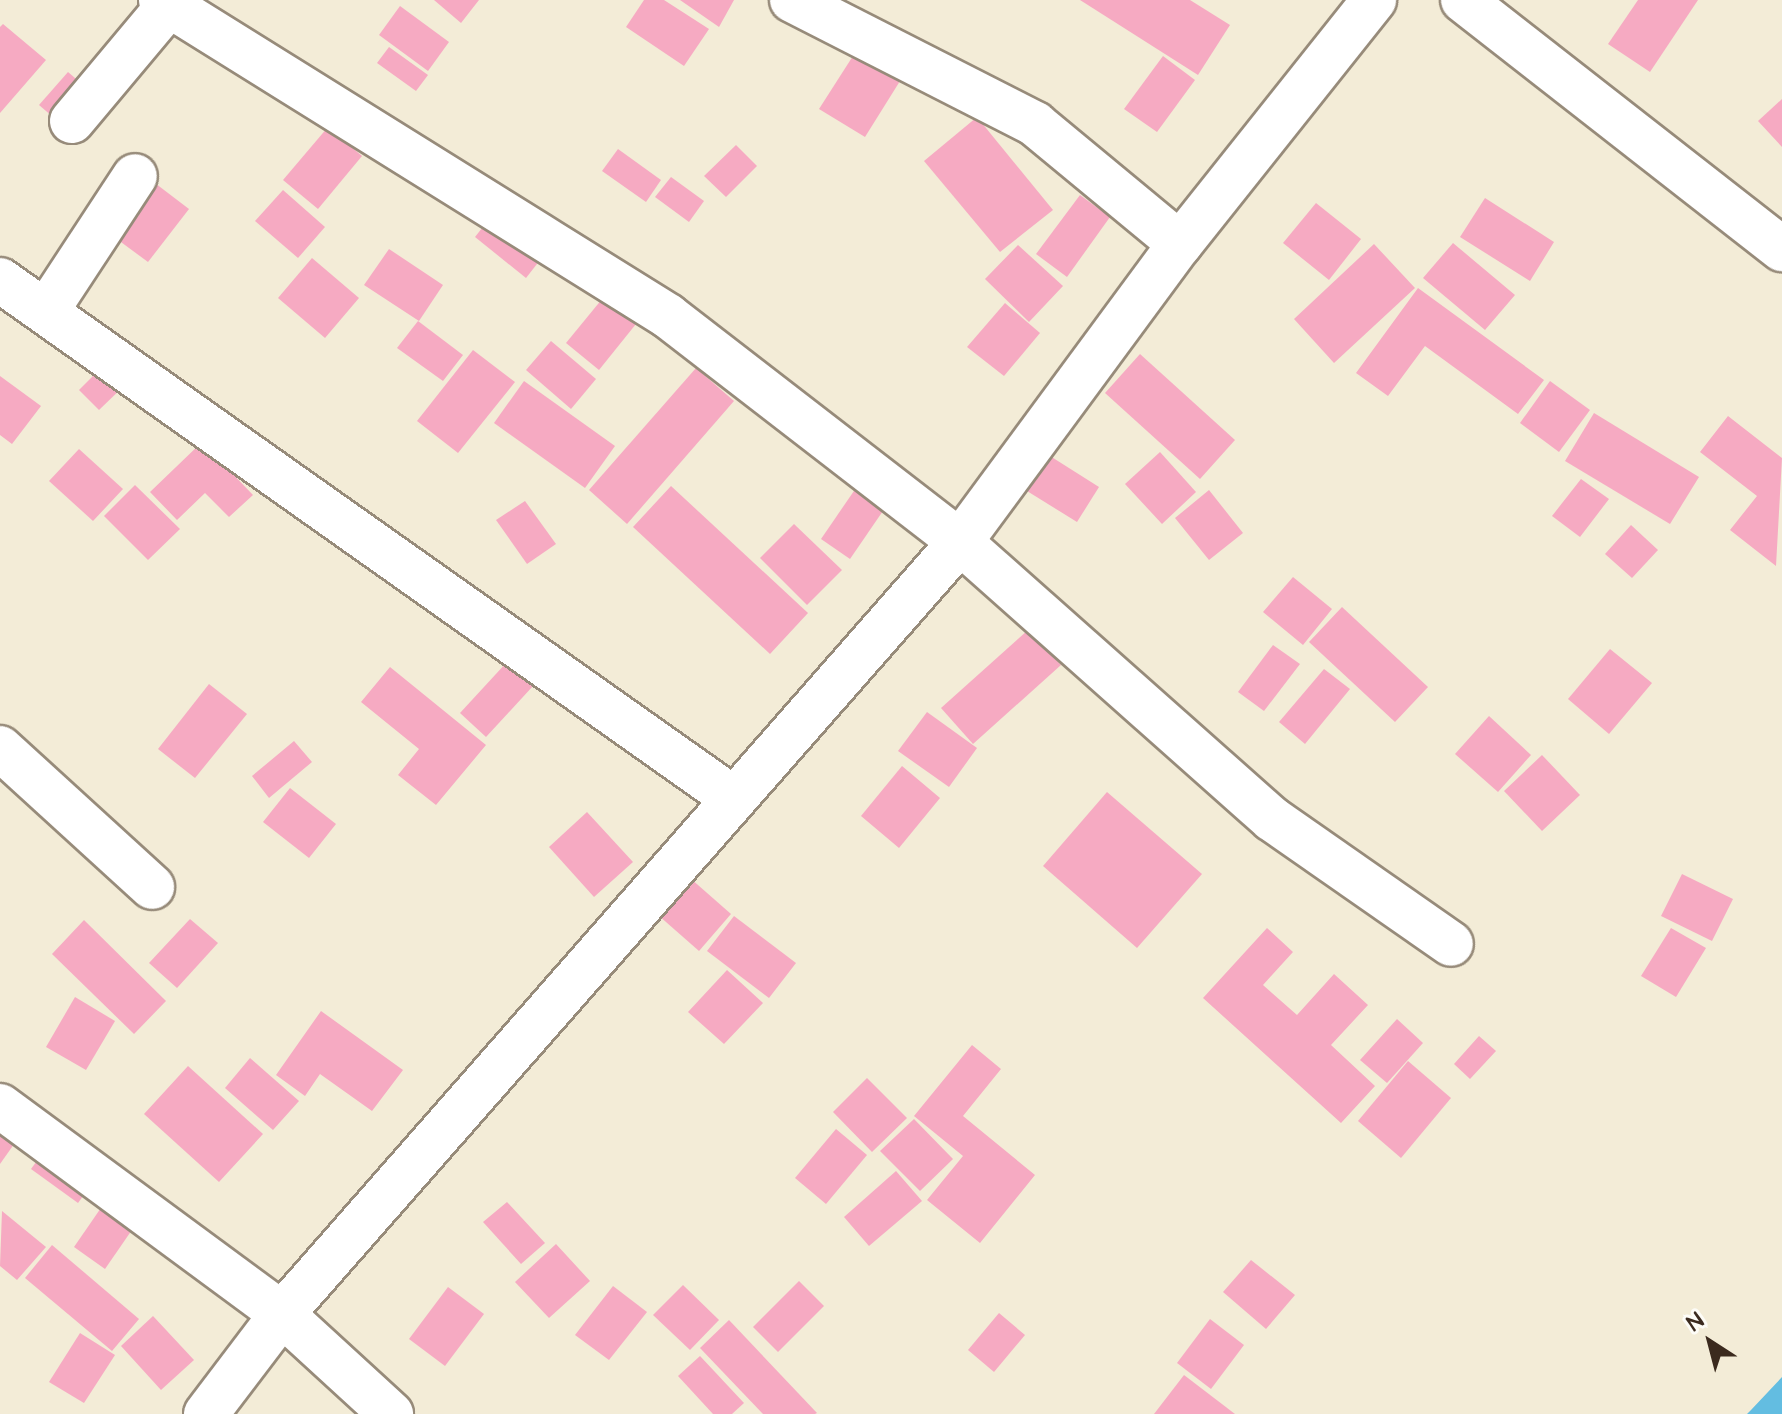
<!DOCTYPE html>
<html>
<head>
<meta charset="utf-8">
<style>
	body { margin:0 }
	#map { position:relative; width:1782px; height:1414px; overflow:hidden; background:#f3ecd7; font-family:"Architects Daughter",sans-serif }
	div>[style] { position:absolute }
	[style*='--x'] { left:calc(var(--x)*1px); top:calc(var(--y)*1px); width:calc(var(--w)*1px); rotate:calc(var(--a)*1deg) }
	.water>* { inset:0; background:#63bde1 }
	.building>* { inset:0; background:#f6aac2 }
	.roads { filter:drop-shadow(2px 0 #978b7a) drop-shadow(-2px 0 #978b7a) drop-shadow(0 2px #978b7a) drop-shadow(0 -2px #978b7a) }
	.minor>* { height:44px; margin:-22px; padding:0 22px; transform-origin:22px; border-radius:22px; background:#fff }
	span { translate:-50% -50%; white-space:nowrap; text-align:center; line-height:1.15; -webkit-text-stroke:7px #fdfcf7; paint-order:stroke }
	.north { position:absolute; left:1670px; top:1302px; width:80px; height:80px; -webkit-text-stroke:6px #fdfcf7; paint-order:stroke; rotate:324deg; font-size:22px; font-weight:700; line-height:32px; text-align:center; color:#3b2a1e }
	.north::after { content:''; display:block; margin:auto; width:28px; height:36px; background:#3b2a1e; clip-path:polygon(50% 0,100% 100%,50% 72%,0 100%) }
</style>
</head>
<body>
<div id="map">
	<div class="water">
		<div style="clip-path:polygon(1782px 1377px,1782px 1414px,1747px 1414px,1751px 1410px)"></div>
	</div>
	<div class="building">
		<div style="clip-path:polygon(434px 0,479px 0,461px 23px)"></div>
		<div style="clip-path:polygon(644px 0,664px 0,709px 29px,684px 66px,626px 27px)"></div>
		<div style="clip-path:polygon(680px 0,734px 0,719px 27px)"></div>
		<div style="clip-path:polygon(1080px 0,1190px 0,1230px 25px,1198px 75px)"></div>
		<div style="clip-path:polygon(1638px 0,1698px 0,1650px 72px,1608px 44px)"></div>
		<div style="clip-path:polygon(400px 6px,449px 42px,428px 71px,379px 35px)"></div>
		<div style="clip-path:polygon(3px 24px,46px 60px,0 113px,0 27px)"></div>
		<div style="clip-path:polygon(860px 45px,905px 73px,865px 137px,819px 109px)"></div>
		<div style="clip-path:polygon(389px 47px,428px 75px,416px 91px,377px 63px)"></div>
		<div style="clip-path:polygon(1163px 56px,1195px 80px,1157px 132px,1124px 109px)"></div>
		<div style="clip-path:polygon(68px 72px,96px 96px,67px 129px,39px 105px)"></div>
		<div style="clip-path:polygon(1782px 99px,1782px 147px,1758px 121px)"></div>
		<div style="clip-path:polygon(977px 117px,1053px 210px,1000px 252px,924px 161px)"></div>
		<div style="clip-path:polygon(328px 127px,362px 156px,318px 209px,283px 180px)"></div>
		<div style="clip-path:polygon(736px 145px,757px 166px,726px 197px,704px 176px)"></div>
		<div style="clip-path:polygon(618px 149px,661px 180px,646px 202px,602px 171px)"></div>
		<div style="clip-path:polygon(147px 177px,189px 209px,148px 262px,106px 231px)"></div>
		<div style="clip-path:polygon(671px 177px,704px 201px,689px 222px,655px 197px)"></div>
		<div style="clip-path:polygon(283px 190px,325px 227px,298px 258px,255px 221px)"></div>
		<div style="clip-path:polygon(1080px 195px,1110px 217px,1067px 277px,1036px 254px)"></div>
		<div style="clip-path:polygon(1485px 198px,1554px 242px,1530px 281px,1460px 237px)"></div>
		<div style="clip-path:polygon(1316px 203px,1361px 239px,1329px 280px,1283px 243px)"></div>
		<div style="clip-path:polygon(493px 214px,544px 255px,526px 278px,475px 237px)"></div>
		<div style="clip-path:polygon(1453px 243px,1515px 295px,1485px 330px,1423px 278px)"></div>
		<div style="clip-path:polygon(1374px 244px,1415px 288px,1334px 363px,1294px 319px)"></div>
		<div style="clip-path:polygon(1018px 245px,1063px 286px,1029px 322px,985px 279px)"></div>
		<div style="clip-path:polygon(389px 249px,443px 285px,419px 321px,364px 285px)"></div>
		<div style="clip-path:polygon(312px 258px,359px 298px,325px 338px,278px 298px)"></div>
		<div style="clip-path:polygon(1418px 288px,1544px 380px,1518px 414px,1425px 346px,1388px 396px,1356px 373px)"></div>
		<div style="clip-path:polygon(607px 293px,640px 319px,599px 370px,566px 343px)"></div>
		<div style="clip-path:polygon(1005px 303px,1040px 333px,1004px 376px,967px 347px)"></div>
		<div style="clip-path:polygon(418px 321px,463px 355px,443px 381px,397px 348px)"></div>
		<div style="clip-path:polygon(551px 341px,596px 379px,571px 409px,526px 370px)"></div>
		<div style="clip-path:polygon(473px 350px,515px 382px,458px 453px,417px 421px)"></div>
		<div style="clip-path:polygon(1140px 354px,1235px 440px,1200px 479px,1105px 393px)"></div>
		<div style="clip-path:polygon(107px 362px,127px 383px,99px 410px,79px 390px)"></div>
		<div style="clip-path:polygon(696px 368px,734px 401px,627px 524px,589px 490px)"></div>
		<div style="clip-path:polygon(0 376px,41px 406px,12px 444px,0 435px)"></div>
		<div style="clip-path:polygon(524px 381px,615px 446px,585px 488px,494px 423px)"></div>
		<div style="clip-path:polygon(1550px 381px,1590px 410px,1559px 452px,1520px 423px)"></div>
		<div style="clip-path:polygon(1594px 413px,1699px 477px,1670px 524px,1565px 461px)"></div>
		<div style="clip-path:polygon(1728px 416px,1782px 458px,1776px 566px,1730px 530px,1757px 496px,1700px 452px)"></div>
		<div style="clip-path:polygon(202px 442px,253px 495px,229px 517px,205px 493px,177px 520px,150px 492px)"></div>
		<div style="clip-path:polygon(79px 449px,123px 489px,93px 521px,49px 481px)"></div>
		<div style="clip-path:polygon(1160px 452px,1196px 492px,1162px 524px,1125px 484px)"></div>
		<div style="clip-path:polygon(1050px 456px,1099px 487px,1077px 522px,1027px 491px)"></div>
		<div style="clip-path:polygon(1581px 479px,1609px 499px,1580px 537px,1552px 516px)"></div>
		<div style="clip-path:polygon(135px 485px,180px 529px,148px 560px,104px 516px)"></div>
		<div style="clip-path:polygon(671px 486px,808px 613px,770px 654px,633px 527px)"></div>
		<div style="clip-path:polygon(856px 488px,885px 508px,850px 559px,821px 539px)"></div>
		<div style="clip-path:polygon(1209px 490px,1243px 533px,1209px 560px,1175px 518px)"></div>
		<div style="clip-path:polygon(525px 501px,556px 544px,527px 564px,496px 520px)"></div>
		<div style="clip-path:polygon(794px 524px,842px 570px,807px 605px,760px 558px)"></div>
		<div style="clip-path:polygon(1631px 525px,1658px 550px,1632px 578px,1605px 554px)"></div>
		<div style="clip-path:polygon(1293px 577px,1332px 609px,1303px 645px,1263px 612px)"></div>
		<div style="clip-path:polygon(1342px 607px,1428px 687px,1395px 722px,1309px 642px)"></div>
		<div style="clip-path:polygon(1028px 630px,1061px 665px,973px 744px,941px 708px)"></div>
		<div style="clip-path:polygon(1273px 645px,1300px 664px,1264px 711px,1238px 692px)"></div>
		<div style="clip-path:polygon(1610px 649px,1652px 683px,1609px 734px,1568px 699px)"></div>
		<div style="clip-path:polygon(507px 662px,533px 686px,486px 737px,460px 713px)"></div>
		<div style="clip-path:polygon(390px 667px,486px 745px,436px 805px,398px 775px,419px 749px,361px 702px)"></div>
		<div style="clip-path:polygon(1324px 669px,1350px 689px,1305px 744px,1279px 722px)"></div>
		<div style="clip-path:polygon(209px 684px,247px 714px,195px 778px,158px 749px)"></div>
		<div style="clip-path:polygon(927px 712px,977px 748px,949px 787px,898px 751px)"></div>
		<div style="clip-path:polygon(1489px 716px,1531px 755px,1498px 792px,1455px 754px)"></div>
		<div style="clip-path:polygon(294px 741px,312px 762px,269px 798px,252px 776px)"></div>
		<div style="clip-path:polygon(1542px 755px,1580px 795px,1542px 831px,1504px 791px)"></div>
		<div style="clip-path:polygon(902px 766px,940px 798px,899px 848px,861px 816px)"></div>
		<div style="clip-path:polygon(290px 788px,336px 824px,309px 858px,263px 822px)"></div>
		<div style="clip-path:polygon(1107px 792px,1202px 874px,1137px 948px,1043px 866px)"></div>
		<div style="clip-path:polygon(587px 812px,633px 862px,594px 897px,549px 847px)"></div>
		<div style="clip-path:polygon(1682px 874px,1733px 899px,1712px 941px,1661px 916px)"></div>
		<div style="clip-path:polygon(690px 878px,731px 914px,699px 951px,658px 915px)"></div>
		<div style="clip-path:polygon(734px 916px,796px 963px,769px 998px,707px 951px)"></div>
		<div style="clip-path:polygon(190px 919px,218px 943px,177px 988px,149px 963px)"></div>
		<div style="clip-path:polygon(84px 920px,166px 1001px,134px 1034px,52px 954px)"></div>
		<div style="clip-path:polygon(1267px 928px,1293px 952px,1263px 985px,1297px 1015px,1334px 974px,1368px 1005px,1331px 1045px,1375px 1086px,1341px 1123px,1203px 998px)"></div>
		<div style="clip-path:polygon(1671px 928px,1706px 948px,1676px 997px,1641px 976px)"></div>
		<div style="clip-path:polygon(727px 970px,763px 1003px,724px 1044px,688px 1012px)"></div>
		<div style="clip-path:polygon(75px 997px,115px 1021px,86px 1070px,46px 1047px)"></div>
		<div style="clip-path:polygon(321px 1011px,403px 1070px,372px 1111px,320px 1074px,305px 1096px,276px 1075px)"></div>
		<div style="clip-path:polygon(1397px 1019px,1423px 1043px,1387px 1083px,1360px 1060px)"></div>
		<div style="clip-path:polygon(1479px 1036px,1496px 1051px,1470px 1079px,1454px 1064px)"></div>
		<div style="clip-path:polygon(972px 1045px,1001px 1069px,963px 1116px,1035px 1175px,980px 1243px,927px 1200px,963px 1156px,914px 1116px)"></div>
		<div style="clip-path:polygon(250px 1058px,299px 1101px,273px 1130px,225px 1088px)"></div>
		<div style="clip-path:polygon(1408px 1061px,1451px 1098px,1401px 1158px,1358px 1121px)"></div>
		<div style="clip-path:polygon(188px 1066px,263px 1134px,219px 1182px,144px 1114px)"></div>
		<div style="clip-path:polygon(867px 1078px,907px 1118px,872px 1152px,833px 1112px)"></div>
		<div style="clip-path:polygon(0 1115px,24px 1130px,0 1164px)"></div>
		<div style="clip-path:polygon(914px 1119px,953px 1159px,920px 1191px,880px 1151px)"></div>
		<div style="clip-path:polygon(836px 1129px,867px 1155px,826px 1204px,795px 1178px)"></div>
		<div style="clip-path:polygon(50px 1143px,96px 1178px,78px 1203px,31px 1169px)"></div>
		<div style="clip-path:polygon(896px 1171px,922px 1201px,869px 1246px,844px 1217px)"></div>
		<div style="clip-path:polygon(114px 1189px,145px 1211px,105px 1269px,74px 1247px)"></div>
		<div style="clip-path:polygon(507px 1202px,545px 1243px,521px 1264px,483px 1222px)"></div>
		<div style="clip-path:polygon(2px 1211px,46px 1247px,17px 1280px,0 1266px)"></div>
		<div style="clip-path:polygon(556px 1244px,590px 1281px,549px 1318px,515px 1282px)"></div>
		<div style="clip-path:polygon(52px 1245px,139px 1319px,112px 1351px,25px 1278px)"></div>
		<div style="clip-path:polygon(1251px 1260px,1295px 1295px,1266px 1329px,1223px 1292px)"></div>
		<div style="clip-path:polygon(799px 1281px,824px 1306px,778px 1352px,753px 1327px)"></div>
		<div style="clip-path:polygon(683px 1285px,719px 1320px,690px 1350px,653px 1315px)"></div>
		<div style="clip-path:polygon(613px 1286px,647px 1312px,609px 1360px,575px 1335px)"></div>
		<div style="clip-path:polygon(448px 1287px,484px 1314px,445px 1366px,409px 1339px)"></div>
		<div style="clip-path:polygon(999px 1313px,1025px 1335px,994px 1372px,968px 1350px)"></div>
		<div style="clip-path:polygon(153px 1316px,194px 1360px,161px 1390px,121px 1346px)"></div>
		<div style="clip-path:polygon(1210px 1319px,1244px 1345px,1211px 1389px,1177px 1363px)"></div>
		<div style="clip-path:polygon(729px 1320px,817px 1413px,815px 1414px,763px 1414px,700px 1348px)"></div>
		<div style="clip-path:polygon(80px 1333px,115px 1355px,84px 1403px,49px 1382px)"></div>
		<div style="clip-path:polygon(700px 1356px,744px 1403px,732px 1414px,713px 1414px,678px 1376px)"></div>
		<div style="clip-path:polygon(1184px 1375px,1235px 1414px,1154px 1414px)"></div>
	</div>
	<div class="roads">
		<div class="minor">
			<div style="--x:161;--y:0;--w:597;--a:31.93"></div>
			<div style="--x:668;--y:316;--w:369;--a:37.7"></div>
			<div style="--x:960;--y:542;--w:417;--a:41.6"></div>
			<div style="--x:1272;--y:819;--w:218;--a:34.9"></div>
			<div style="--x:792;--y:0;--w:273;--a:27"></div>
			<div style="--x:1035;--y:124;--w:188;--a:39.6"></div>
			<div style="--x:1463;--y:0;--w:405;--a:38"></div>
			<div style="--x:72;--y:121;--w:158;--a:-50.1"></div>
			<div style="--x:0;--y:280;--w:899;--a:35.26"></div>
			<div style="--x:47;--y:310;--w:160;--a:-56.7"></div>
			<div style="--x:0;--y:748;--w:206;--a:42.4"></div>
			<div style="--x:0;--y:1106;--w:350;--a:36.4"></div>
			<div style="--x:282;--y:1314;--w:148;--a:42.5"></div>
			<div style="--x:206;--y:1414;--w:126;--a:-52.8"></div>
			<div style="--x:282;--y:1314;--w:1027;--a:-48.71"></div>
			<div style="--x:960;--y:542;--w:370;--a:-53.6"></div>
			<div style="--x:1180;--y:244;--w:312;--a:-51.5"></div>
		</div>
	</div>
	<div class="north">N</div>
</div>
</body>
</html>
